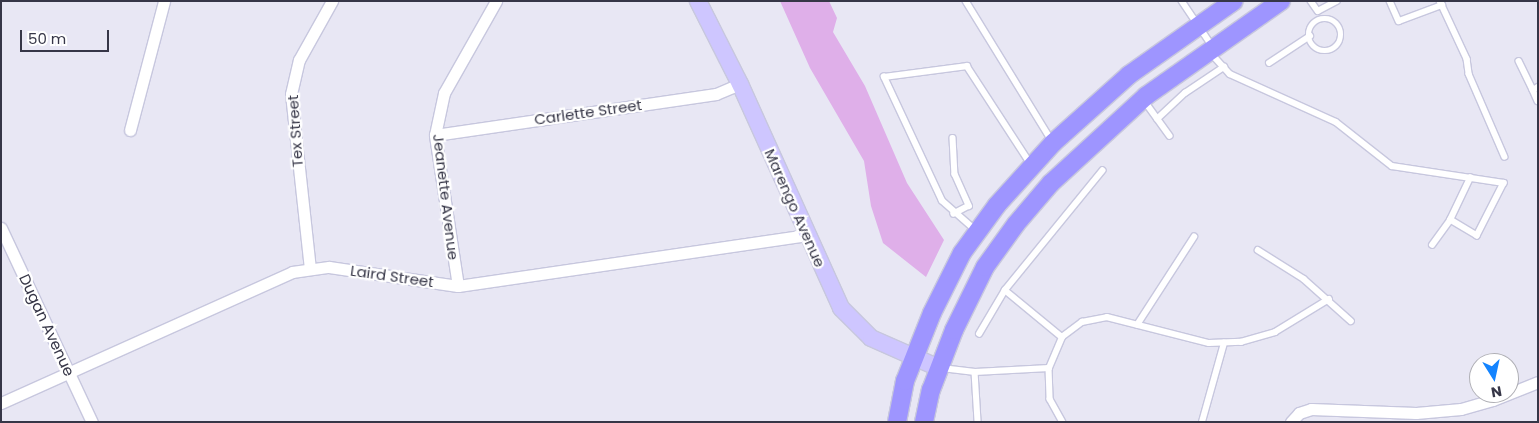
<!DOCTYPE html>
<html>
<head>
<meta charset="utf-8">
<style>
	body { margin:0 }
	#map { position:relative; width:1539px; height:423px; overflow:hidden; background:#e8e7f4; font-family:Poppins,sans-serif }
	div>[style] { position:absolute }
	[style*='--x'] { left:calc(var(--x)*1px); top:calc(var(--y)*1px); width:calc(var(--w)*1px); rotate:calc(var(--a)*1deg) }
	.green>* { inset:0; background:#dfafe9 }
	.roads { filter:drop-shadow(1px 0 #c7c7de) drop-shadow(-1px 0 #c7c7de) drop-shadow(0 1px #c7c7de) drop-shadow(0 -1px #c7c7de) }
	.lane>* { height:5.5px; margin:-2.75px; padding:0 2.75px; transform-origin:2.75px; border-radius:2.75px; background:#fff }
	.lane>.ring { margin:-2.75px; padding:0; box-sizing:content-box; background:none; border:5.5px solid #fff; border-radius:50% }
	.street>* { height:11px; margin:-5.5px; padding:0 5.5px; transform-origin:5.5px; border-radius:5.5px; background:#fff }
	.secondary>* { height:16px; margin:-8px; padding:0 8px; transform-origin:8px; border-radius:8px; background:#cec6ff }
	.primary>* { height:18px; margin:-9px; padding:0 9px; transform-origin:9px; border-radius:9px; background:#9e95ff }
	span { translate:-50% -50%; white-space:nowrap; text-align:center; line-height:1.15; -webkit-text-stroke:4.5px #fff; paint-order:stroke }
	.street-label { font-size:15px; color:#363647 }
	.frame { position:absolute; inset:0; border:2px solid #363647; pointer-events:none }
	.north { position:absolute; left:1469px; top:353px; width:50px; height:50px; box-sizing:border-box; background:#fff; border:1px solid #afafb5; border-radius:50%; rotate:170deg; font-size:14px; font-weight:700; line-height:20px; text-align:center; color:#363647 }
	.north::after { content:''; display:block; margin:auto; width:18px; height:22px; background:#1484ff; clip-path:polygon(50% 0,100% 100%,50% 72%,0 100%) }
	.scale { position:absolute; left:20px; top:30px; width:89px; height:22px; box-sizing:border-box; border:2px solid #363647; border-top:0; padding-left:6px; font-size:15px; line-height:18px; white-space:nowrap; color:#363647; -webkit-text-stroke:4px #fff; paint-order:stroke }
</style>
</head>
<body>
<div id="map">
	<div class="green">
		<div style="clip-path:polygon(780px 1px,829px 1px,837px 18px,833px 32px,865px 86px,907px 183px,944px 240px,926px 277px,883px 243px,871px 206px,864px 161px,810px 68px)"></div>
	</div>
	<div class="roads">
		<div class="lane">
			<div style="--x:966;--y:1;--w:164;--a:58.4"></div>
			<div style="--x:1182;--y:1;--w:55;--a:56"></div>
			<div style="--x:1311;--y:1;--w:12;--a:55"></div>
			<div style="--x:1318;--y:11;--w:21;--a:-28"></div>
			<div style="--x:1390;--y:1;--w:22;--a:66"></div>
			<div style="--x:1399;--y:21;--w:46;--a:-20.4"></div>
			<div style="--x:1440;--y:1;--w:64;--a:65"></div>
			<div style="--x:1467;--y:59;--w:15;--a:82"></div>
			<div style="--x:1469;--y:74;--w:90;--a:66.6"></div>
			<div class="ring" style="left:1309px;top:19px;width:26.5px;height:26.5px"></div>
			<div style="--x:1211;--y:53;--w:28;--a:48"></div>
			<div style="--x:1230;--y:74;--w:116;--a:24.4"></div>
			<div style="--x:1336;--y:122;--w:71;--a:38.2"></div>
			<div style="--x:1392;--y:166;--w:113;--a:8.6"></div>
			<div style="--x:1504;--y:183;--w:59;--a:117"></div>
			<div style="--x:1477;--y:236;--w:31;--a:-149"></div>
			<div style="--x:1450;--y:220;--w:47;--a:-64.5"></div>
			<div style="--x:1519;--y:61;--w:32;--a:64"></div>
			<div style="--x:1533;--y:90;--w:6;--a:-31"></div>
			<div style="--x:1269;--y:63;--w:49;--a:-33.4"></div>
			<div style="--x:1533;--y:90;--w:12;--a:66"></div>
			<div style="--x:1144;--y:100;--w:44;--a:54.2"></div>
			<div style="--x:1157;--y:119;--w:38;--a:-43"></div>
			<div style="--x:1185;--y:93;--w:47;--a:-33.7"></div>
			<div style="--x:953;--y:138;--w:36;--a:87"></div>
			<div style="--x:955;--y:174;--w:35;--a:66"></div>
			<div style="--x:969;--y:206;--w:17;--a:152"></div>
			<div style="--x:976;--y:231;--w:45;--a:-138.6"></div>
			<div style="--x:942;--y:201;--w:137;--a:-115.1"></div>
			<div style="--x:884;--y:77;--w:84;--a:-7.5"></div>
			<div style="--x:967;--y:66;--w:117;--a:56.9"></div>
			<div style="--x:1432;--y:245;--w:31;--a:-54"></div>
			<div style="--x:1258;--y:250;--w:54;--a:32.2"></div>
			<div style="--x:1304;--y:279;--w:63;--a:41.8"></div>
			<div style="--x:1005;--y:290;--w:74;--a:39.5"></div>
			<div style="--x:1137;--y:325;--w:105;--a:-57.1"></div>
			<div style="--x:979;--y:334;--w:51;--a:-59.4"></div>
			<div style="--x:1005;--y:290;--w:154;--a:-50.8"></div>
			<div style="--x:942;--y:368;--w:33;--a:7"></div>
			<div style="--x:975;--y:372;--w:74;--a:-3.1"></div>
			<div style="--x:1049;--y:368;--w:34;--a:-67"></div>
			<div style="--x:1062;--y:337;--w:25;--a:-37"></div>
			<div style="--x:1082;--y:322;--w:25;--a:-11"></div>
			<div style="--x:1107;--y:317;--w:105;--a:14.3"></div>
			<div style="--x:1209;--y:343;--w:32;--a:-2"></div>
			<div style="--x:1241;--y:342;--w:35;--a:-16"></div>
			<div style="--x:1275;--y:332;--w:63;--a:-31.4"></div>
			<div style="--x:1049;--y:368;--w:31;--a:88"></div>
			<div style="--x:1050;--y:399;--w:26;--a:61"></div>
			<div style="--x:975;--y:372;--w:49;--a:86.5"></div>
			<div style="--x:1202;--y:422;--w:82;--a:-74.4"></div>
		</div>
		<div class="street">
			<div style="--x:130;--y:130;--w:133;--a:-75.2"></div>
			<div style="--x:435;--y:135;--w:284;--a:-8.3"></div>
			<div style="--x:716;--y:94;--w:26;--a:-23"></div>
			<div style="--x:1;--y:228;--w:214;--a:64.9"></div>
			<div style="--x:310;--y:269;--w:176;--a:-96.2"></div>
			<div style="--x:291;--y:94;--w:35;--a:-77"></div>
			<div style="--x:299;--y:60;--w:68;--a:-60.8"></div>
			<div style="--x:458;--y:286;--w:153;--a:-98.7"></div>
			<div style="--x:435;--y:135;--w:43;--a:-77.9"></div>
			<div style="--x:444;--y:93;--w:106;--a:-60.5"></div>
			<div style="--x:1;--y:403;--w:319;--a:-24.2"></div>
			<div style="--x:292;--y:272;--w:37;--a:-8"></div>
			<div style="--x:329;--y:267;--w:130;--a:8.4"></div>
			<div style="--x:458;--y:286;--w:353;--a:-8.3"></div>
			<div style="--x:1291;--y:422;--w:12;--a:-48"></div>
			<div style="--x:1299;--y:413;--w:13;--a:-18"></div>
			<div style="--x:1311;--y:409;--w:105;--a:2.2"></div>
			<div style="--x:1416;--y:413;--w:45;--a:-5.1"></div>
			<div style="--x:1461;--y:409;--w:33;--a:-16"></div>
			<div style="--x:1493;--y:400;--w:48;--a:-21.8"></div>
		</div>
		<div class="secondary">
			<div style="--x:698;--y:1;--w:93;--a:63.2"></div>
			<div style="--x:740;--y:84;--w:246;--a:65.7"></div>
			<div style="--x:841;--y:308;--w:42;--a:45"></div>
			<div style="--x:871;--y:338;--w:74;--a:23.8"></div>
		</div>
		<div class="primary">
			<div style="--x:897;--y:422;--w:42;--a:-79"></div>
			<div style="--x:905;--y:381;--w:73;--a:-68.3"></div>
			<div style="--x:932;--y:313;--w:67;--a:-63.4"></div>
			<div style="--x:962;--y:253;--w:59;--a:-53.9"></div>
			<div style="--x:997;--y:205;--w:84;--a:-47.9"></div>
			<div style="--x:1053;--y:143;--w:102;--a:-41.8"></div>
			<div style="--x:1129;--y:75;--w:128;--a:-35.2"></div>
			<div style="--x:924;--y:422;--w:33;--a:-78"></div>
			<div style="--x:931;--y:390;--w:64;--a:-69"></div>
			<div style="--x:954;--y:330;--w:70;--a:-63.8"></div>
			<div style="--x:985;--y:267;--w:53;--a:-54.2"></div>
			<div style="--x:1016;--y:224;--w:54;--a:-49.5"></div>
			<div style="--x:1051;--y:183;--w:129;--a:-42.5"></div>
			<div style="--x:1146;--y:96;--w:165;--a:-35.1"></div>
		</div>
	</div>
	<div class="street-label">
		<span style="left:588px;top:112px;rotate:-8deg">Carlette Street</span>
		<span style="left:295px;top:131px;rotate:-94deg">Tex Street</span>
		<span style="left:446px;top:197px;rotate:83deg">Jeanette Avenue</span>
		<span style="left:795px;top:208px;rotate:66deg">Marengo Avenue</span>
		<span style="left:392px;top:276px;rotate:8deg">Laird Street</span>
		<span style="left:47px;top:325px;rotate:65deg">Dugan Avenue</span>
	</div>
	<div class="frame"></div>
	<div class="north">N</div>
	<div class="scale">50 m</div>
</div>
</body>
</html>
